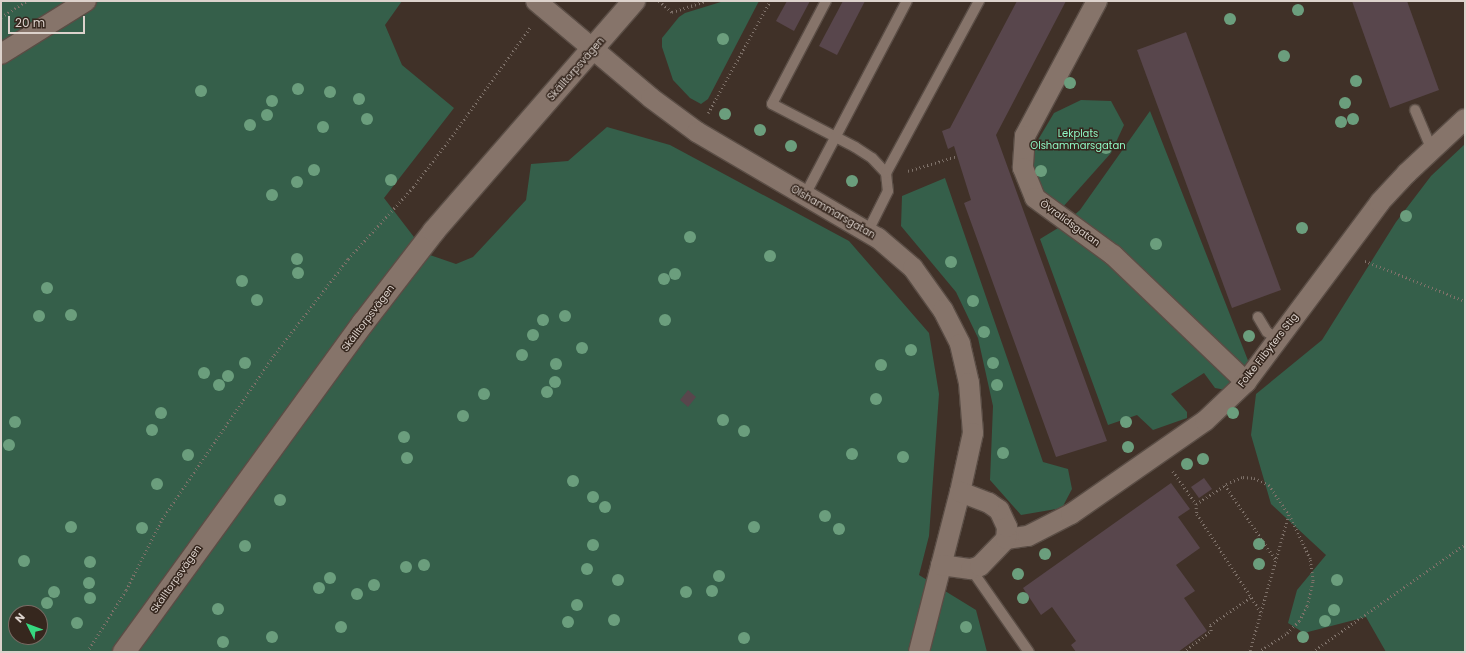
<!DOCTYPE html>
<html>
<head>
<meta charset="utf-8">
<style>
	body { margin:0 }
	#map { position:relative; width:1466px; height:653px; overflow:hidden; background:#403128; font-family:Poppins,sans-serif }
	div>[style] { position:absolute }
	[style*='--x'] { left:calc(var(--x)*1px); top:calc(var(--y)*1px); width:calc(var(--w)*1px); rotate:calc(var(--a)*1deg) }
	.green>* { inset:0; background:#355f4a }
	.building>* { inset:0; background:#58464c }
	.path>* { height:2.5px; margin-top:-1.25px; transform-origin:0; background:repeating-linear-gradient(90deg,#7e7169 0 1px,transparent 0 4px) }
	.roads { filter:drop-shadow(1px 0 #5a4d45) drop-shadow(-1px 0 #5a4d45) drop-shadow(0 1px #5a4d45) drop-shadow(0 -1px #5a4d45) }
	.service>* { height:10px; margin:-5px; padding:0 5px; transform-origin:5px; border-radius:5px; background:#86746a }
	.minor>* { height:20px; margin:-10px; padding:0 10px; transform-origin:10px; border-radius:10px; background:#86746a }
	.tertiary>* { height:22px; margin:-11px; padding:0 11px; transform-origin:11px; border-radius:11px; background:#86746a }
	.trees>* { width:12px; height:12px; margin:-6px; border-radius:50%; background:#6b9e7d }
	span { translate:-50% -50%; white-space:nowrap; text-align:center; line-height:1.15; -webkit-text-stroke:3px #36271e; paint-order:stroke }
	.street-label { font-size:10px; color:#dcd2cc }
	.park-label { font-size:10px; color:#8ef7c3 }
	.frame { position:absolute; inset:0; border:2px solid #dcd2cc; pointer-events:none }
	.north { position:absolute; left:8px; top:605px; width:40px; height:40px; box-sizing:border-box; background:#36271e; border:1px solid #786b64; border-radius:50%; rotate:312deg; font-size:11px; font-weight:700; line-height:16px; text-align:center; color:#dcd2cc }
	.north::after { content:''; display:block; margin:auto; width:14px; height:18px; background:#36d880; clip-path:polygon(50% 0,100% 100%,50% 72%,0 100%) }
	.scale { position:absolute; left:8px; top:16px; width:77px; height:18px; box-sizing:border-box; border:2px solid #dcd2cc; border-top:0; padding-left:5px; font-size:12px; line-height:14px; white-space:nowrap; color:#dcd2cc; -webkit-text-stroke:3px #36271e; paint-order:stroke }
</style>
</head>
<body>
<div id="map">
	<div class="green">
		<div style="clip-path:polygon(evenodd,1px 1px,402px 1px,385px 25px,402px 65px,454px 108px,384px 198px,427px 254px,456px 264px,473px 257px,526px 200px,531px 164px,568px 161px,607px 127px,670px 145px,849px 241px,929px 333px,939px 394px,929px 536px,919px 575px,976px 610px,987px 652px,1px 652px,1px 1px,16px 613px,40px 613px,40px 637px,16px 637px,16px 613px)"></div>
		<div style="clip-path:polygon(724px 1px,759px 1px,708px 99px,701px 104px,690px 98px,673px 80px,662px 47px,662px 38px,679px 17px,685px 13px)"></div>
		<div style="clip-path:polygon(1081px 100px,1111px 101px,1124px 125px,1111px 153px,1062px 208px,1037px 193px,1032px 150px,1054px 113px)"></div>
		<div style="clip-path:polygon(1150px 111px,1249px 363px,1241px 369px,1235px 381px,1226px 390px,1215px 388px,1204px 373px,1171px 394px,1187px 412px,1187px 418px,1153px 430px,1137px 415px,1108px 425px,1040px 239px,1063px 225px,1080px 210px)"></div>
		<div style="clip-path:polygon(1465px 144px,1465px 652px,1386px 652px,1366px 617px,1304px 633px,1288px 623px,1297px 590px,1326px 555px,1271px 504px,1251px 435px,1256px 394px,1322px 340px,1396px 222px,1431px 176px)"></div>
		<div style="clip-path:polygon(945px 178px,1043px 462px,1068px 469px,1072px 489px,1062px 508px,1021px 515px,990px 480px,993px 406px,978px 338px,956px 292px,901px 226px,902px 196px)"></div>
	</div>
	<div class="building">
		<div style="clip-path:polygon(787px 1px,810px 1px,794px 31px,776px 21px)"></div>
		<div style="clip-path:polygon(843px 1px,865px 1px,837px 55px,819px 46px)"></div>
		<div style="clip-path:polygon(1017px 1px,1066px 1px,996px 135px,1107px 441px,1056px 457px,964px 203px,971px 200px,954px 146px,948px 149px,942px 131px,950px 128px)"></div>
		<div style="clip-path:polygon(1352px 1px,1407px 1px,1439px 90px,1390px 108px)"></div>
		<div style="clip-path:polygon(1186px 32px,1281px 290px,1232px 308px,1137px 50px)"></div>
		<div style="clip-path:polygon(688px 390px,696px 397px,688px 407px,680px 400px)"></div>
		<div style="clip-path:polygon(1204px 478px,1212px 489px,1199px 498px,1191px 487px)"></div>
		<div style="clip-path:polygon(1171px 483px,1190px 509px,1178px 517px,1200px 548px,1176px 565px,1195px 591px,1184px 598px,1207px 631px,1178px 652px,1076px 652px,1071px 645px,1076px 641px,1052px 607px,1041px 615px,1023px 588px)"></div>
	</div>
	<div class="path">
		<div style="--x:659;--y:1;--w:17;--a:40"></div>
		<div style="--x:672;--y:12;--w:36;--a:-18"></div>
		<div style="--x:1;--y:17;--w:31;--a:-32"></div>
		<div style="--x:708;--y:113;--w:128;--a:-61"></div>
		<div style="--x:908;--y:171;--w:51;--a:-17"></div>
		<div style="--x:1365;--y:261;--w:108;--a:21.8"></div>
		<div style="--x:1173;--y:471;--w:40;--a:55.1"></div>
		<div style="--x:1196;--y:504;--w:40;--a:-32.9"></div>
		<div style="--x:1230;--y:482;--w:14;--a:-21"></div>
		<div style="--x:1243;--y:477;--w:11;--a:5"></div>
		<div style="--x:1254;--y:478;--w:17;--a:25"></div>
		<div style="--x:1269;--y:485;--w:36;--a:56"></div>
		<div style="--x:1289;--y:515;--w:142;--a:105.9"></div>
		<div style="--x:1225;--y:485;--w:91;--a:55.8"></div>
		<div style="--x:1196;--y:504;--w:10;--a:84"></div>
		<div style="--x:1197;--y:514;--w:117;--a:56.9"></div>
		<div style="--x:87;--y:652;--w:73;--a:-57.8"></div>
		<div style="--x:126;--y:590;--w:80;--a:-63.1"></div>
		<div style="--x:162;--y:519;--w:199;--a:-55.7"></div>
		<div style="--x:274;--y:355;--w:121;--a:-52.4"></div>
		<div style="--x:348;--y:259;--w:97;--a:-47.9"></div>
		<div style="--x:413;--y:187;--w:64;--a:-52.6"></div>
		<div style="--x:452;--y:136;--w:135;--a:-54.3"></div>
		<div style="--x:1183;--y:652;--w:35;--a:-37"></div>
		<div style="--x:1211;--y:631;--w:6;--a:-99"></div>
		<div style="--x:1210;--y:625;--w:50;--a:-34.3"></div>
		<div style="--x:1258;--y:652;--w:35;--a:-33"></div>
		<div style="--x:1287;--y:633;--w:17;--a:-45"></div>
		<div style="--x:1299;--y:621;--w:17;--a:-62"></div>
		<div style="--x:1307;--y:606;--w:26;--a:-77"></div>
		<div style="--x:1313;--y:581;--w:22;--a:-98"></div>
		<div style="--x:1310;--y:559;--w:49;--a:-115.5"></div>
		<div style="--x:1312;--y:652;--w:187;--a:-35.2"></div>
	</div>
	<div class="roads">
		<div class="service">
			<div style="--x:826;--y:1;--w:116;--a:117.7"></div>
			<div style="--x:772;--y:104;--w:93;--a:27.4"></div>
			<div style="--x:855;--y:147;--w:20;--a:33"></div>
			<div style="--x:872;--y:158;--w:21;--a:47"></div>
			<div style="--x:886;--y:173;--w:18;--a:84"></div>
			<div style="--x:888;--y:191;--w:45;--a:116.6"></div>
			<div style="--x:1415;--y:110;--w:43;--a:67"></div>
			<div style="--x:886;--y:173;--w:196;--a:-61.6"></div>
			<div style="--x:805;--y:195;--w:219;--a:-62.3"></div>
			<div style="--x:1258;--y:317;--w:17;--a:59"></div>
			<div style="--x:1267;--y:332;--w:13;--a:32"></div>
			<div style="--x:971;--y:569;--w:101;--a:55.1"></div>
		</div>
		<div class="minor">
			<div style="--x:536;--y:1;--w:150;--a:40.1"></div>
			<div style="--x:651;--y:98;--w:57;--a:36.5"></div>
			<div style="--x:697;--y:132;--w:210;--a:30.4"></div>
			<div style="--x:878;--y:238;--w:46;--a:40.6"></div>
			<div style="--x:913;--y:268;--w:52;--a:54.5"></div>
			<div style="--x:943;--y:310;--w:38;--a:63"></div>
			<div style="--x:960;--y:344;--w:40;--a:77"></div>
			<div style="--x:969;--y:383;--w:50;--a:85.4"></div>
			<div style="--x:973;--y:433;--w:60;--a:102.4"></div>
			<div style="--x:960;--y:492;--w:165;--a:104.4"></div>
			<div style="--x:1097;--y:1;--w:153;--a:118.1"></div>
			<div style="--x:1025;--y:136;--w:32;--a:94"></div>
			<div style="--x:1023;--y:168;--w:32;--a:68"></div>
			<div style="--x:1035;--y:198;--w:97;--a:36.2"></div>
			<div style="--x:1113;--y:255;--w:184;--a:43.7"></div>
			<div style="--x:1;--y:54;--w:100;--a:-31.9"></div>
			<div style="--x:1006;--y:539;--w:22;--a:-8"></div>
			<div style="--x:1028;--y:536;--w:48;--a:-27.1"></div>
			<div style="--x:1071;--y:514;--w:163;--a:-34.8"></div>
			<div style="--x:1205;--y:421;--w:57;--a:-43.6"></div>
			<div style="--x:1246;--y:382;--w:224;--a:-53.3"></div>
			<div style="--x:1380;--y:202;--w:40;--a:-47"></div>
			<div style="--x:1407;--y:173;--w:79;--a:-43"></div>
			<div style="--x:941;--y:565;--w:30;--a:8"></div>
			<div style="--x:971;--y:569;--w:9;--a:-18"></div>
			<div style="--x:980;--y:566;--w:37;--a:-46"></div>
			<div style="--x:1006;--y:539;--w:12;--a:-85"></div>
			<div style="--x:1007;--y:527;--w:19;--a:-115"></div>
			<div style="--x:999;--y:510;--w:12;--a:-145"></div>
			<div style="--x:989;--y:503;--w:31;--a:-159"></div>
		</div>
		<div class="tertiary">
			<div style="--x:124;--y:652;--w:407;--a:-54"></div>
			<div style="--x:363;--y:323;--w:116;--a:-52.3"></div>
			<div style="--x:434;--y:231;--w:305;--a:-49"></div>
		</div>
	</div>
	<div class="trees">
		<div style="left:1298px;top:10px"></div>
		<div style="left:1230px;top:19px"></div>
		<div style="left:723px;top:39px"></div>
		<div style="left:1284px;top:56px"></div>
		<div style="left:1356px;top:81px"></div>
		<div style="left:1070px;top:83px"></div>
		<div style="left:298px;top:89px"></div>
		<div style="left:201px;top:91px"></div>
		<div style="left:330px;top:92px"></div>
		<div style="left:359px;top:99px"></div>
		<div style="left:272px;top:101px"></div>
		<div style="left:1345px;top:103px"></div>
		<div style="left:725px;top:114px"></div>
		<div style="left:267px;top:115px"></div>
		<div style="left:367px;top:119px"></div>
		<div style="left:1353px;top:119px"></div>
		<div style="left:1341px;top:122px"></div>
		<div style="left:250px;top:125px"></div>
		<div style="left:323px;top:127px"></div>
		<div style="left:760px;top:130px"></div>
		<div style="left:791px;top:146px"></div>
		<div style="left:1106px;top:148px"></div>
		<div style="left:314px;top:170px"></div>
		<div style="left:1041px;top:171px"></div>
		<div style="left:391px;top:180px"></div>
		<div style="left:852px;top:181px"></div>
		<div style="left:297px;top:182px"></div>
		<div style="left:272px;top:195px"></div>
		<div style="left:1406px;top:216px"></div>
		<div style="left:1302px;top:228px"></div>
		<div style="left:690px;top:237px"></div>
		<div style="left:1156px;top:244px"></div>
		<div style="left:770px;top:256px"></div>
		<div style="left:297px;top:259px"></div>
		<div style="left:951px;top:262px"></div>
		<div style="left:298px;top:273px"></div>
		<div style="left:675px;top:274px"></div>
		<div style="left:664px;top:279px"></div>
		<div style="left:242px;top:281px"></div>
		<div style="left:47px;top:288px"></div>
		<div style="left:257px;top:300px"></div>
		<div style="left:973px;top:301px"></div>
		<div style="left:71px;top:315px"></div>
		<div style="left:39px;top:316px"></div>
		<div style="left:565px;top:316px"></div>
		<div style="left:543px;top:320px"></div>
		<div style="left:665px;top:320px"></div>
		<div style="left:984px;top:332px"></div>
		<div style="left:533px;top:335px"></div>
		<div style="left:1249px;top:336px"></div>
		<div style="left:582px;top:348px"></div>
		<div style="left:911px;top:350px"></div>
		<div style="left:522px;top:355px"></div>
		<div style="left:245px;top:363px"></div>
		<div style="left:993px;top:363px"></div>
		<div style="left:556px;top:364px"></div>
		<div style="left:881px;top:365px"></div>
		<div style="left:204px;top:373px"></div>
		<div style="left:228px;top:376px"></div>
		<div style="left:555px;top:382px"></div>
		<div style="left:219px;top:385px"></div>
		<div style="left:997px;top:385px"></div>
		<div style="left:547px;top:392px"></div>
		<div style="left:484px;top:394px"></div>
		<div style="left:876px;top:399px"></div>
		<div style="left:161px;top:413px"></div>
		<div style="left:1233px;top:413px"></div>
		<div style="left:463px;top:416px"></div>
		<div style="left:723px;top:420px"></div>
		<div style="left:15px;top:422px"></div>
		<div style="left:1126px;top:422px"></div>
		<div style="left:152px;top:430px"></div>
		<div style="left:744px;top:431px"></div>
		<div style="left:404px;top:437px"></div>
		<div style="left:9px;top:445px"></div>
		<div style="left:1128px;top:447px"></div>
		<div style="left:1003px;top:453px"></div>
		<div style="left:852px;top:454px"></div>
		<div style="left:188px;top:455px"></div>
		<div style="left:903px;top:457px"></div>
		<div style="left:407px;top:458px"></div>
		<div style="left:1203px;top:459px"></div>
		<div style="left:1187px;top:464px"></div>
		<div style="left:573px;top:481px"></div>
		<div style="left:157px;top:484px"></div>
		<div style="left:593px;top:497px"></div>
		<div style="left:280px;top:500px"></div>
		<div style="left:605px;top:507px"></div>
		<div style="left:825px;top:516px"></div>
		<div style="left:71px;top:527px"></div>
		<div style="left:754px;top:527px"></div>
		<div style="left:142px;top:528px"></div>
		<div style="left:839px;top:529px"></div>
		<div style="left:1259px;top:544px"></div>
		<div style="left:593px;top:545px"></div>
		<div style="left:245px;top:546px"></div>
		<div style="left:1045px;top:554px"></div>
		<div style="left:24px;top:561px"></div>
		<div style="left:90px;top:562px"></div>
		<div style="left:1259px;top:564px"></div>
		<div style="left:424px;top:565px"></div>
		<div style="left:406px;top:567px"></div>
		<div style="left:587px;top:569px"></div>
		<div style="left:1018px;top:574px"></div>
		<div style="left:719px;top:576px"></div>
		<div style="left:330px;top:578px"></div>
		<div style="left:618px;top:580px"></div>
		<div style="left:1337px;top:580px"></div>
		<div style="left:89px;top:583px"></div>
		<div style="left:374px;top:585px"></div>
		<div style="left:319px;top:588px"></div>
		<div style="left:712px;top:591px"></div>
		<div style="left:54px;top:592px"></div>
		<div style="left:686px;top:592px"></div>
		<div style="left:357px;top:594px"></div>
		<div style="left:90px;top:598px"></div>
		<div style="left:1023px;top:598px"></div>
		<div style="left:47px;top:603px"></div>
		<div style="left:577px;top:605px"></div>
		<div style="left:218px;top:609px"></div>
		<div style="left:1334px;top:610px"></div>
		<div style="left:614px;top:620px"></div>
		<div style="left:1325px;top:621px"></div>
		<div style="left:568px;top:622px"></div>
		<div style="left:77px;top:623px"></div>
		<div style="left:341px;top:627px"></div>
		<div style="left:966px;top:627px"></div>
		<div style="left:272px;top:637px"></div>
		<div style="left:1303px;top:637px"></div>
		<div style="left:744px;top:638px"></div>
		<div style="left:223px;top:642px"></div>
	</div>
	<div class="street-label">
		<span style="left:576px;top:69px;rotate:-49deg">Skälltorpsvägen</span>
		<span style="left:833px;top:212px;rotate:30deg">Olshammarsgatan</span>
		<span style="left:1070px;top:223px;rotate:36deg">Övralidsgatan</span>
		<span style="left:368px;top:318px;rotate:-53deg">Skälltorpsvägen</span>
		<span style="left:1268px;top:350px;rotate:-52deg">Folke Filbyters Stig</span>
		<span style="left:176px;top:579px;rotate:-55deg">Skälltorpsvägen</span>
	</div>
	<div class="park-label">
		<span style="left:1078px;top:139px">Lekplats<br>Olshammarsgatan</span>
	</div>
	<div class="frame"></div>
	<div class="north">N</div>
	<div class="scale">20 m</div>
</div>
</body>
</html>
